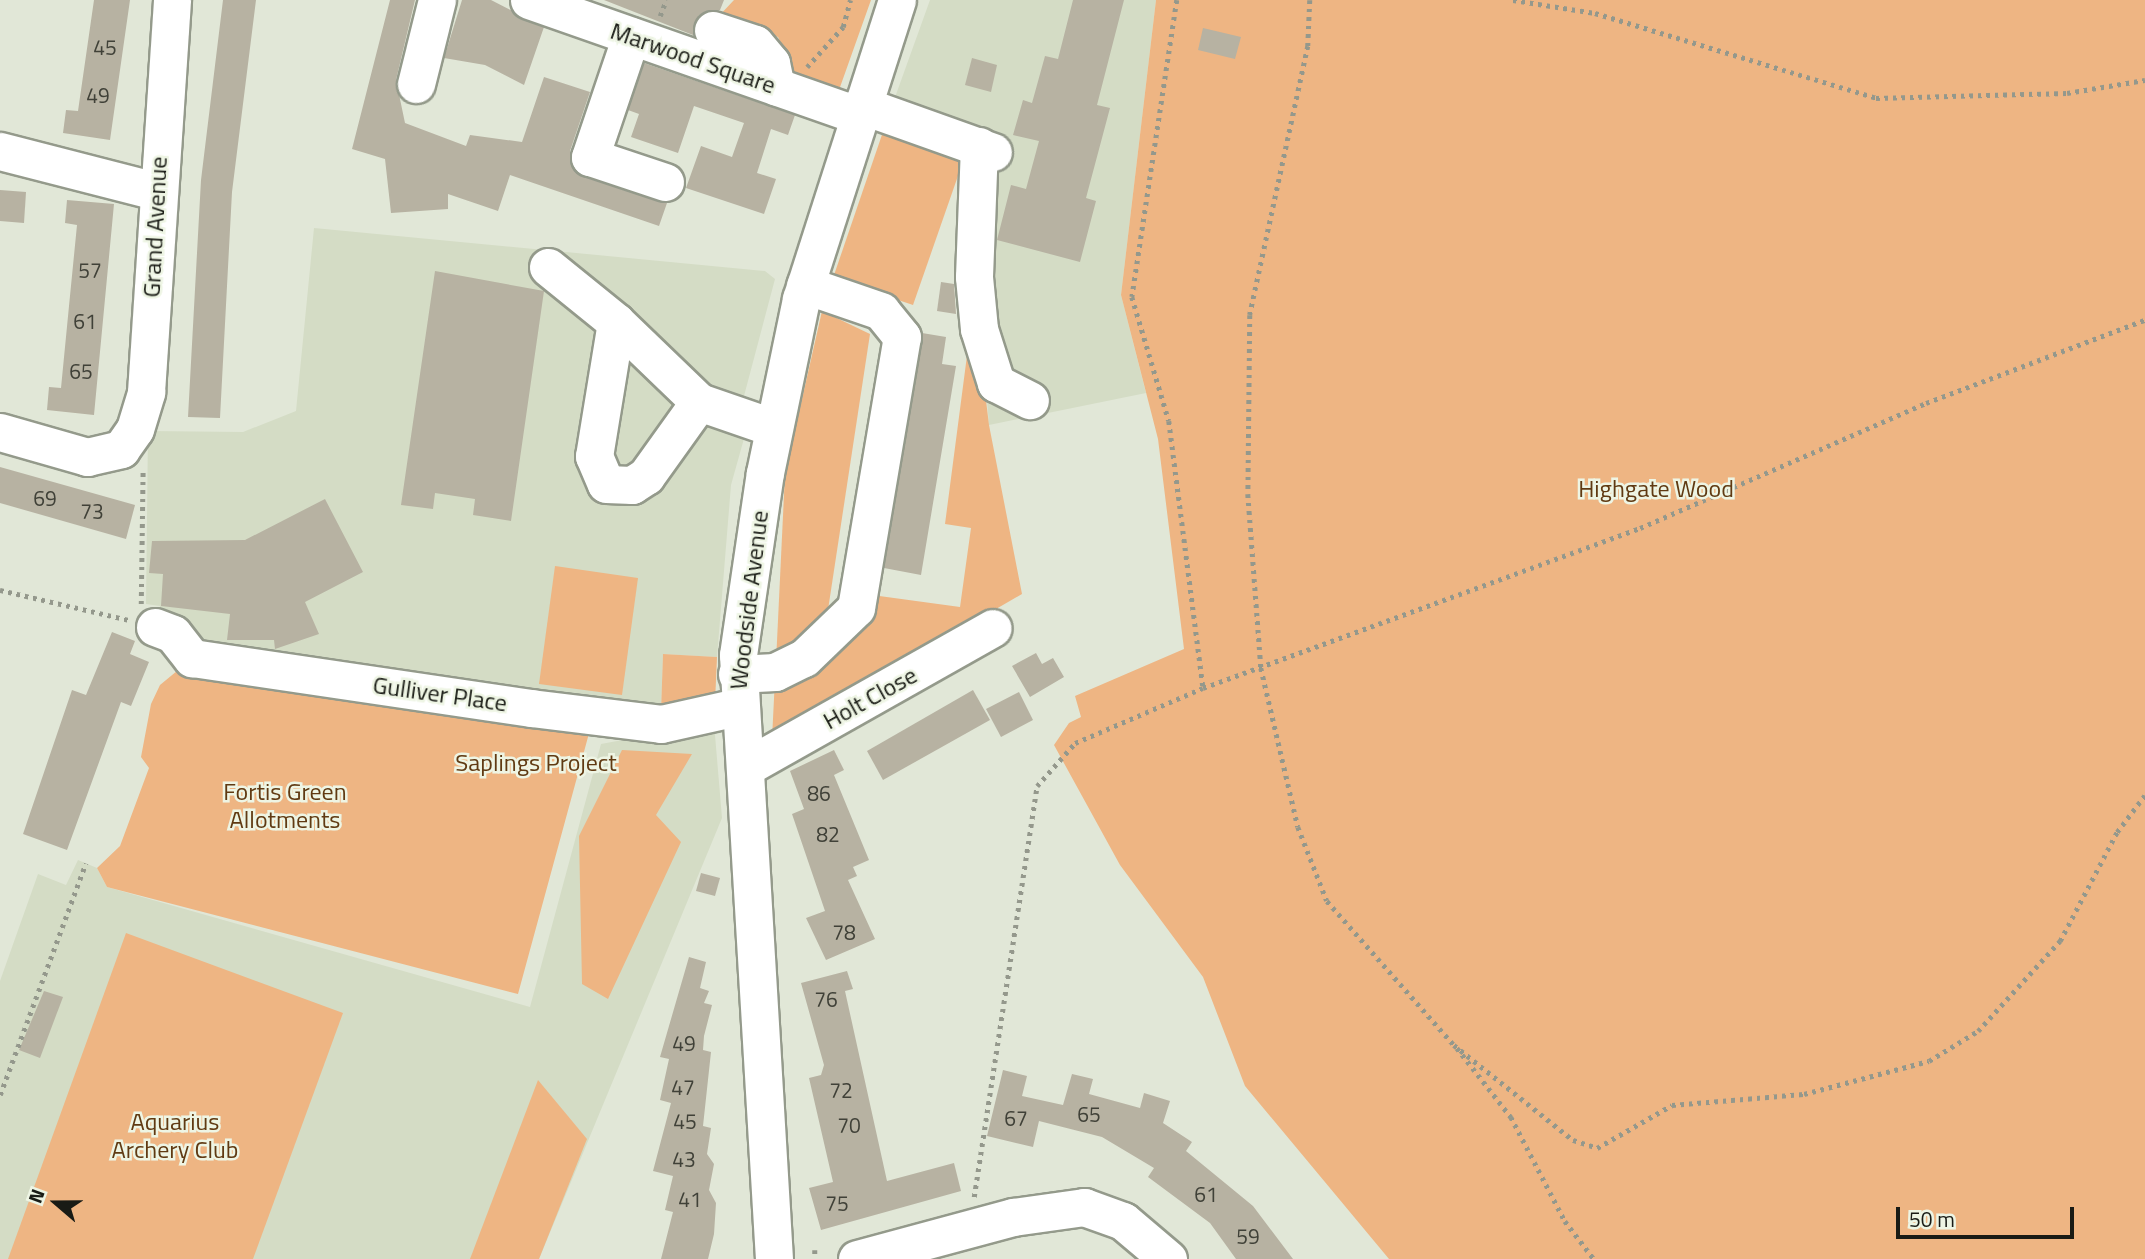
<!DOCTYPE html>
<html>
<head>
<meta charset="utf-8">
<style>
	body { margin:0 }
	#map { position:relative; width:2145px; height:1259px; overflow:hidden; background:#e1e7d7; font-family:"Titillium Web",sans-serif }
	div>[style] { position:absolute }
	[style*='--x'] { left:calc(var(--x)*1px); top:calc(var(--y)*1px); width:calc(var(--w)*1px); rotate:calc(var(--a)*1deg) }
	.built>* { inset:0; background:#d4dcc5 }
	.green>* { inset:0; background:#eeb583 }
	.building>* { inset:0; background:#b7b2a2 }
	.path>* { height:4.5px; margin-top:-2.25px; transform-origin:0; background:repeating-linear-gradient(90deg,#94988c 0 3.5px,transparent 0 8.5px) }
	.roads { filter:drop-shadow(2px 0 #949a8b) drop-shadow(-2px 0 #949a8b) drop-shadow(0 2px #949a8b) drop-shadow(0 -2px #949a8b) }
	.minor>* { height:37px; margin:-18.5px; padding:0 18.5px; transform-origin:18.5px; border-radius:18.5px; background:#fff }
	span { translate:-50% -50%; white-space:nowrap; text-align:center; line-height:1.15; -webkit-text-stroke:5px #eef5e4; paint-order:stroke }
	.number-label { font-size:21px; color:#404138 }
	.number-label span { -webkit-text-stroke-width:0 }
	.street-label { font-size:24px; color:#191b15 }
	.park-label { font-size:24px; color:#603a12 }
	.north { position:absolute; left:21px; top:1168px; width:70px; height:70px; -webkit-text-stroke:5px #eef5e4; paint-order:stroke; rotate:290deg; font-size:19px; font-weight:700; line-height:28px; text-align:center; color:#191b15 }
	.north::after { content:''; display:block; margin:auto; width:24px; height:32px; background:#191b15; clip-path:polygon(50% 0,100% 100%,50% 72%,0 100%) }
	.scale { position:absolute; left:1896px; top:1207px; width:178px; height:32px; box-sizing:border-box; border:4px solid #191b15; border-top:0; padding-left:9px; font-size:21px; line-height:24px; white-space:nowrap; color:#191b15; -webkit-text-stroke:5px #eef5e4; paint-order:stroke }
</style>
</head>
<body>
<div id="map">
	<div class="built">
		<div style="clip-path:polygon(930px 0,1156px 0,1121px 295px,1146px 393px,989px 425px,967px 150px,889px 114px)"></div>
		<div style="clip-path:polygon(314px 228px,765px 271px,775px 279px,744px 396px,745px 435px,731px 485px,717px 657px,663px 654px,661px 711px,439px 682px,439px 674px,421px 672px,418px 680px,205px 654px,160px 622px,160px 606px,146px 604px,148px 431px,243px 432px,296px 411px)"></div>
		<div style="clip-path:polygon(714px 723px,722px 818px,539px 1259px,0 1259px,0 981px,38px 874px,66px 885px,78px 860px,97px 868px,107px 887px,530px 1007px,601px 744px)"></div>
	</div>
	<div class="green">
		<div style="clip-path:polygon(734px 0,871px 0,839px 90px,796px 76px,778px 37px,718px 17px)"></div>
		<div style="clip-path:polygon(1156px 0,2145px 0,2145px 1259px,1389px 1259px,1245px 1086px,1203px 977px,1120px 865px,1054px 745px,1069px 723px,1081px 717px,1075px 696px,1184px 649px,1158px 439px,1121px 295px)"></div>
		<div style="clip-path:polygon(886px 123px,967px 150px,913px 305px,833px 278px)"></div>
		<div style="clip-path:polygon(974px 302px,989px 425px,1022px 594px,772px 739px,775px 678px,872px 595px,960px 607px,971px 528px,945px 524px)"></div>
		<div style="clip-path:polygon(822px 311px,870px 334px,824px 636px,776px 662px,785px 474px)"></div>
		<div style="clip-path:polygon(555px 566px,638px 578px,622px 695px,539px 684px)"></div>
		<div style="clip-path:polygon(663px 654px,717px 657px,715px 703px,661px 711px)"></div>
		<div style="clip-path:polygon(183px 666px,591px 726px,518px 994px,107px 887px,97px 868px,120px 846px,149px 768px,141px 757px,151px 704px,160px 685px)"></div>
		<div style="clip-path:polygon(622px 750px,692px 754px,656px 815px,681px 842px,608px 999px,582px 984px,579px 836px)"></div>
		<div style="clip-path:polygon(126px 933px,343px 1013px,253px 1259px,8px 1259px)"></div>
		<div style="clip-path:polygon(538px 1080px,587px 1139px,539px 1259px,470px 1259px)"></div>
	</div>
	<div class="building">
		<div style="clip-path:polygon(94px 0,130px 0,110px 140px,63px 133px,66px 110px,78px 111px)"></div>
		<div style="clip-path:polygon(223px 0,256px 0,232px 192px,220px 418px,188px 417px,201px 180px)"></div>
		<div style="clip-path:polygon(390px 0,415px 0,396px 80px,405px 123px,466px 146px,470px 135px,522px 142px,544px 77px,590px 92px,570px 151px,574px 170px,667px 203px,659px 226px,510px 175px,498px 211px,448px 194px,448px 209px,391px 213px,385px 159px,352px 149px)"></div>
		<div style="clip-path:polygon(462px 0,491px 0,544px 27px,524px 85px,485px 65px,444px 58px)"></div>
		<div style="clip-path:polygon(604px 0,724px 0,720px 10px,699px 15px,693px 35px)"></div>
		<div style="clip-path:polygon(1073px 0,1124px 0,1097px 105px,1110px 108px,1086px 198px,1096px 201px,1080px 262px,997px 240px,1011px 185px,1026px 189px,1039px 141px,1013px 135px,1023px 100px,1032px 103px,1045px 56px,1058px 59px)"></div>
		<div style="clip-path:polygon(1203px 28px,1241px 37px,1235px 59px,1198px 50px)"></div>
		<div style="clip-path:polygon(972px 58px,997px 65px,991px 92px,965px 85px)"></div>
		<div style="clip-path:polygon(644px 63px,795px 115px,788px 135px,771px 129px,757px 173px,776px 179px,764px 214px,686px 188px,701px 146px,732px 157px,744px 123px,694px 106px,678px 153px,631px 137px,639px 114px,628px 110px)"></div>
		<div style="clip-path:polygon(0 190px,26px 192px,24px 223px,0 221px)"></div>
		<div style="clip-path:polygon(67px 200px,114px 204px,94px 415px,47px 410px,49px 387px,61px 388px,69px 306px,77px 225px,65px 223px)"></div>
		<div style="clip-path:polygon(435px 271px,544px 291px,511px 521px,473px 515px,475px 499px,435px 493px,433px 509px,401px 505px)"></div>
		<div style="clip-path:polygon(941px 282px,954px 284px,956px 314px,937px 311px)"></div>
		<div style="clip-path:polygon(922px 333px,946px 337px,942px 364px,956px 366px,921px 575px,884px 568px)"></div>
		<div style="clip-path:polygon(0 467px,135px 505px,126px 539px,0 503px)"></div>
		<div style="clip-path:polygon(325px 499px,363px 572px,305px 602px,319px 634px,275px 649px,274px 640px,227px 640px,230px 614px,161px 606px,163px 574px,149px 573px,152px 541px,245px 540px)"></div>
		<div style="clip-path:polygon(112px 632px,135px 641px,130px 654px,149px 662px,131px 706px,121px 702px,67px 850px,23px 834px,72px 690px,86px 695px)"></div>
		<div style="clip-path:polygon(1036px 653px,1042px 664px,1053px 658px,1064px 677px,1030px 697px,1012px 666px)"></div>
		<div style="clip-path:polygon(973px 690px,990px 720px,883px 780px,867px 751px)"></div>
		<div style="clip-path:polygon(1019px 692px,1033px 720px,1001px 737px,986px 709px)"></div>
		<div style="clip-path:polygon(834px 750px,844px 770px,834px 775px,869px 860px,853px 867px,857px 876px,848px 880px,875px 939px,826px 960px,806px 918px,825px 911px,792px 814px,804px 809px,790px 771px)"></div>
		<div style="clip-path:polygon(701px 873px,720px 878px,715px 896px,696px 891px)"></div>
		<div style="clip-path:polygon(689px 957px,706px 962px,700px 988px,709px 991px,704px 1003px,712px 1005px,704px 1036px,703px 1050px,711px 1052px,703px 1126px,711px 1128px,707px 1154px,714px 1164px,709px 1190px,716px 1203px,714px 1234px,708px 1259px,661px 1259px,673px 1212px,665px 1210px,673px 1176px,653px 1171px,671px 1103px,660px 1100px,669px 1059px,660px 1057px)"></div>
		<div style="clip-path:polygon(847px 971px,853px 989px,845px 991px,887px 1181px,954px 1163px,961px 1191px,821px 1230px,809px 1188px,833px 1182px,809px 1078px,821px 1075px,824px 1065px,801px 983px)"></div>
		<div style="clip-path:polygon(44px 991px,63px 997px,40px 1058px,19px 1050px)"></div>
		<div style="clip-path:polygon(1003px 1070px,1027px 1076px,1022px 1096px,1063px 1105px,1072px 1074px,1093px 1079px,1089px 1094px,1140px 1108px,1144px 1093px,1170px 1101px,1163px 1123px,1192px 1142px,1186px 1151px,1253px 1206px,1293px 1259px,1236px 1259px,1210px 1223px,1148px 1177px,1154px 1168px,1102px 1137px,1039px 1121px,1033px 1147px,987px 1136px)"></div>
	</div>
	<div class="path">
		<div style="--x:1177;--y:0;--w:300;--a:98.6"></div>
		<div style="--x:1132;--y:297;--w:129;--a:73.4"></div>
		<div style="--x:1169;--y:421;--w:269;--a:82.7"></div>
		<div style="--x:1310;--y:0;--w:46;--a:92.5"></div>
		<div style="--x:1308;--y:46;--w:275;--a:102.2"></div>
		<div style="--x:1250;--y:315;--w:179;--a:90.6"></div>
		<div style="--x:1248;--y:494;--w:174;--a:85.7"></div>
		<div style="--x:1261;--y:668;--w:163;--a:76.9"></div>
		<div style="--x:1298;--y:827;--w:79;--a:68.6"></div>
		<div style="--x:1327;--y:901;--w:192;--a:48.6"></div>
		<div style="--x:1454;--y:1045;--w:152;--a:38.6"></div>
		<div style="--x:1573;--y:1140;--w:25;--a:18"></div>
		<div style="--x:1597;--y:1148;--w:86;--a:-29.8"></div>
		<div style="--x:1672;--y:1105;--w:132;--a:-4.8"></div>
		<div style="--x:1804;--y:1094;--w:129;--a:-14.8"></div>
		<div style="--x:1929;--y:1061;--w:57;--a:-31.5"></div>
		<div style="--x:1978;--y:1031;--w:122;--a:-47.7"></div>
		<div style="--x:2060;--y:941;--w:123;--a:-62.4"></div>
		<div style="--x:2117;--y:832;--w:46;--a:-52.9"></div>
		<div style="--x:1513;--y:0;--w:83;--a:9"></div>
		<div style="--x:1595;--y:13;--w:294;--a:16.8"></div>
		<div style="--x:1876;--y:98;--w:191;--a:-1.5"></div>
		<div style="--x:2067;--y:93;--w:79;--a:-9.5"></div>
		<div style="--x:660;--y:16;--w:17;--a:-69"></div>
		<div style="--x:807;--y:67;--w:54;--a:-48"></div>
		<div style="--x:843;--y:27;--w:28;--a:-75"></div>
		<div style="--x:0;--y:590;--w:132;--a:13.1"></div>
		<div style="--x:141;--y:604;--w:135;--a:-89.2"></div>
		<div style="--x:1457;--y:1048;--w:88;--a:52"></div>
		<div style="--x:1511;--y:1117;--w:117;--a:62.6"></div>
		<div style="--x:1565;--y:1221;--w:48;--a:52.7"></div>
		<div style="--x:0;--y:1095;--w:247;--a:-69.7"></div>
		<div style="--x:974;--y:1197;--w:416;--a:-81.3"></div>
		<div style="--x:1037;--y:786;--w:57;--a:-48.5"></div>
		<div style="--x:1075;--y:743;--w:139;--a:-23.3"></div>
		<div style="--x:1203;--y:688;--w:465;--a:-20.1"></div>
		<div style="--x:1640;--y:528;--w:312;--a:-23.6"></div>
		<div style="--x:1926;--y:403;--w:234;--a:-20.8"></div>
		<div style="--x:815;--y:1250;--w:6;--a:90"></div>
	</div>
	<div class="roads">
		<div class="minor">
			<div style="--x:529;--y:0;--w:349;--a:19.3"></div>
			<div style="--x:713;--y:30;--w:44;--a:18.4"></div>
			<div style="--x:755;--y:44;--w:25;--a:50"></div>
			<div style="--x:771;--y:63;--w:24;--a:78"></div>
			<div style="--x:631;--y:36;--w:128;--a:108.7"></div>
			<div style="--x:590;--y:157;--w:79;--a:18.4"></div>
			<div style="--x:416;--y:84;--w:87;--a:-76"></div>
			<div style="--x:861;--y:105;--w:140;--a:19.6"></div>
			<div style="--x:979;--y:146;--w:131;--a:92.2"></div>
			<div style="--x:974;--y:277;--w:52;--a:84.5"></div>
			<div style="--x:979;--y:329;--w:57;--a:72.5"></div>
			<div style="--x:996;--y:383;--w:38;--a:27"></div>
			<div style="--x:0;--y:151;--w:161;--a:14.4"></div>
			<div style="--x:548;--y:267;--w:87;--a:39"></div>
			<div style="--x:616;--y:322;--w:136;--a:99.3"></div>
			<div style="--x:594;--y:456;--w:30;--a:67"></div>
			<div style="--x:606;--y:484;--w:26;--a:2"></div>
			<div style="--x:632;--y:485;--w:17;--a:-33"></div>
			<div style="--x:646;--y:476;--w:91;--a:-54.4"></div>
			<div style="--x:699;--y:402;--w:79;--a:19.1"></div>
			<div style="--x:616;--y:322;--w:115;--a:43.9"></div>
			<div style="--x:0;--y:432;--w:91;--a:16"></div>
			<div style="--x:87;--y:457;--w:35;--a:-13"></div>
			<div style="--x:121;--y:449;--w:24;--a:-55"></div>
			<div style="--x:135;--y:429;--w:39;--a:-73"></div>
			<div style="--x:146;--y:392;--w:393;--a:-86.2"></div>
			<div style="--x:155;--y:627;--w:19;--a:21"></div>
			<div style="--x:173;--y:634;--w:31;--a:52"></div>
			<div style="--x:192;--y:658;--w:343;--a:8.4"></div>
			<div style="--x:531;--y:708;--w:131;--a:7"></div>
			<div style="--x:661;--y:724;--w:78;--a:-12.6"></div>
			<div style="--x:737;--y:674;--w:38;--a:-3"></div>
			<div style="--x:775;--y:672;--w:32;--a:-26"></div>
			<div style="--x:804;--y:658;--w:72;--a:-43.9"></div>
			<div style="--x:856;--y:608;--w:275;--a:-80.4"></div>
			<div style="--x:902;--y:337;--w:33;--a:-129"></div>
			<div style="--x:881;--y:311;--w:80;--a:-161.1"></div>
			<div style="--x:746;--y:767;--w:283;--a:-29.4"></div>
			<div style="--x:774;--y:1259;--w:605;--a:-93.41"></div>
			<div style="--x:738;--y:655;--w:184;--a:-81.6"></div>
			<div style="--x:765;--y:473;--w:178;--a:-78.3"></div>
			<div style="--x:801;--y:299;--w:314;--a:-72.2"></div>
			<div style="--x:857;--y:1259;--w:162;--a:-15.1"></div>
			<div style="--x:1013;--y:1217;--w:72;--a:-8"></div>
			<div style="--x:1084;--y:1207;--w:41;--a:19.7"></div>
			<div style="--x:1123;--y:1221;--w:59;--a:40.2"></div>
		</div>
	</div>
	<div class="number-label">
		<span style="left:105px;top:47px">45</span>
		<span style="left:98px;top:95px">49</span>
		<span style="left:90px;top:270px">57</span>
		<span style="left:85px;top:321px">61</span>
		<span style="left:81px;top:371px">65</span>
		<span style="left:45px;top:498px">69</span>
		<span style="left:92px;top:511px">73</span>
		<span style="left:819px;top:793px">86</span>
		<span style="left:828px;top:834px">82</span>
		<span style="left:844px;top:932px">78</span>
		<span style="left:826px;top:999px">76</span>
		<span style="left:684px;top:1043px">49</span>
		<span style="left:683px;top:1087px">47</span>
		<span style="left:841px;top:1090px">72</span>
		<span style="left:1089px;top:1114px">65</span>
		<span style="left:1016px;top:1118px">67</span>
		<span style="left:685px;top:1121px">45</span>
		<span style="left:849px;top:1125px">70</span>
		<span style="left:684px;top:1159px">43</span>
		<span style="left:1206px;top:1194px">61</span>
		<span style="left:690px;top:1199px">41</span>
		<span style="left:837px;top:1203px">75</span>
		<span style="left:1248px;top:1236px">59</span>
	</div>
	<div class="street-label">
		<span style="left:693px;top:58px;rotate:19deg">Marwood Square</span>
		<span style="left:155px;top:227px;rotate:-87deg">Grand Avenue</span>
		<span style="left:749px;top:600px;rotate:-83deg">Woodside Avenue</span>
		<span style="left:440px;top:694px;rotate:8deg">Gulliver Place</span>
		<span style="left:870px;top:698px;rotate:-29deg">Holt Close</span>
	</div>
	<div class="park-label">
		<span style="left:1656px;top:489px">Highgate Wood</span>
		<span style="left:536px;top:763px">Saplings Project</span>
		<span style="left:285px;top:806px">Fortis Green<br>Allotments</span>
		<span style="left:175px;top:1136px">Aquarius<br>Archery Club</span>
	</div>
	<div class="north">N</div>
	<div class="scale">50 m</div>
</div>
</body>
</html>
